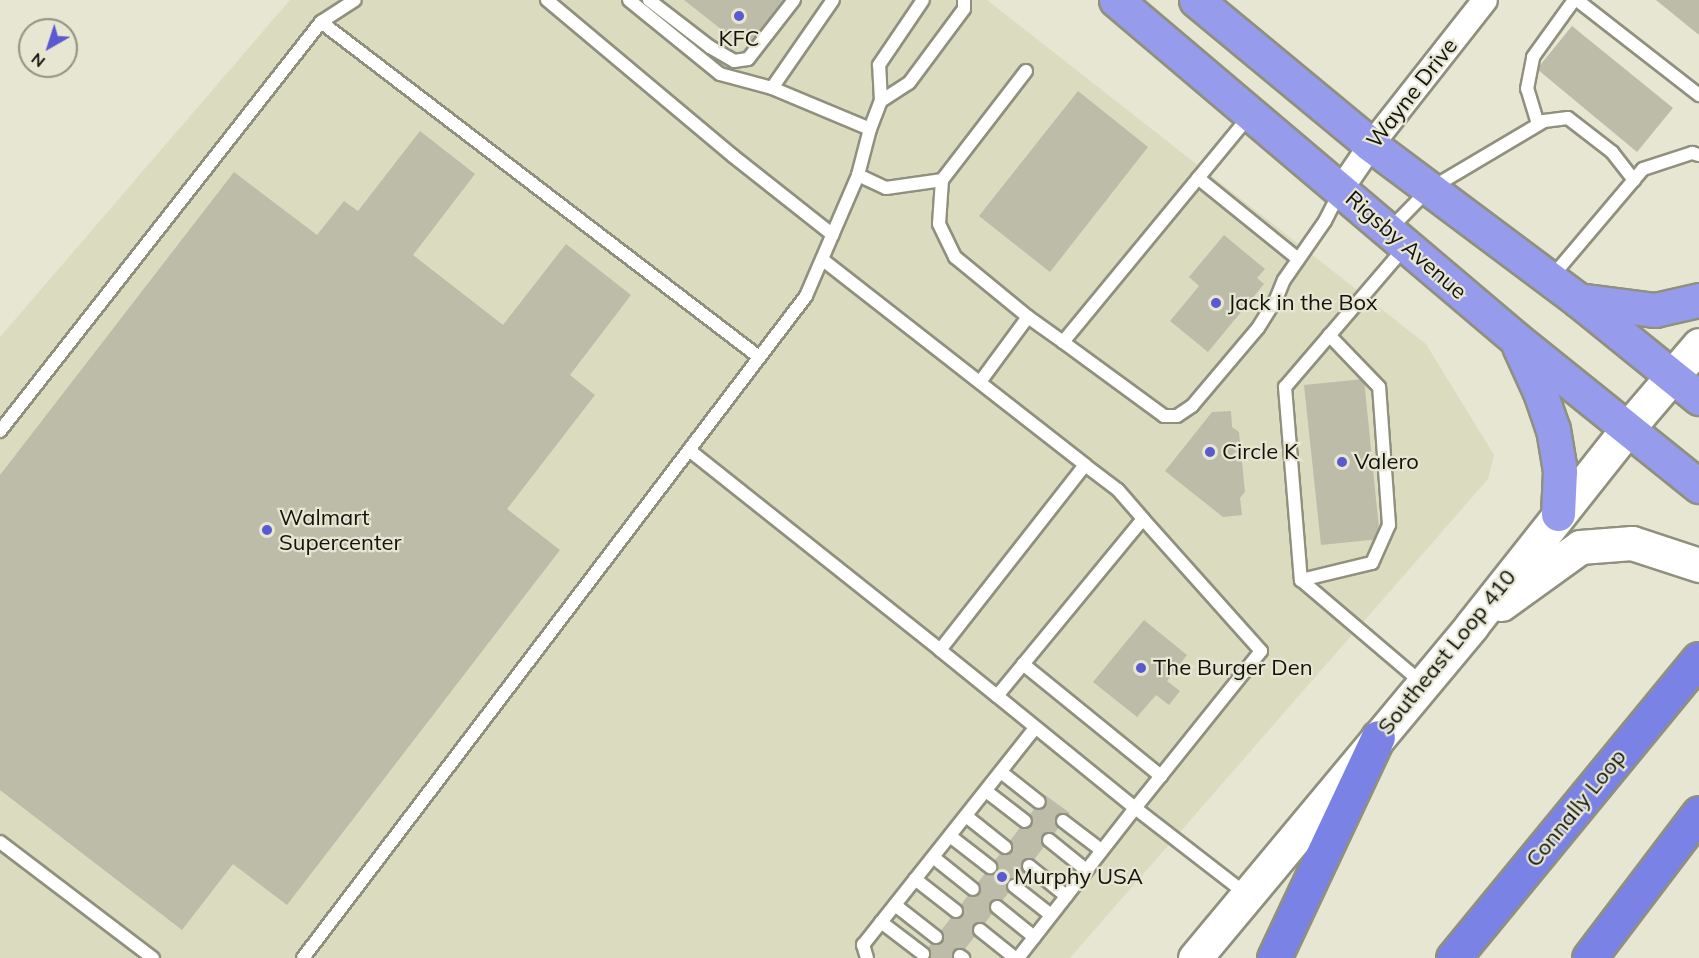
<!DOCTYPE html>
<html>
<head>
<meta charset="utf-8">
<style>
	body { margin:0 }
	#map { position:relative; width:1699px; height:958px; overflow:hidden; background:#e6e6d3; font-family:Mulish,sans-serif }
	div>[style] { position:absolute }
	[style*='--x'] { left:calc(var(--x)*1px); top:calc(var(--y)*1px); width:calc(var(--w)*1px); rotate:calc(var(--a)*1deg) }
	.built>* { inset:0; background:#dbdbc0 }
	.building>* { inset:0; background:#bcbca9 }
	.roads { filter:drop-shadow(2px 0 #90907e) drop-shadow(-2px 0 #90907e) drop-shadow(0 2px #90907e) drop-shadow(0 -2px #90907e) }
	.service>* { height:12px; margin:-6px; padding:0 6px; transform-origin:6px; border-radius:6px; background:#fff }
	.minor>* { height:24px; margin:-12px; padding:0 12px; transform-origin:12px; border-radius:12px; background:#fff }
	.secondary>* { height:33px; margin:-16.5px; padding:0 16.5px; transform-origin:16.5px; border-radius:16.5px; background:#fff }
	.trunk>* { height:33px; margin:-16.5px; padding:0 16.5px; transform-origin:16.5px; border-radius:16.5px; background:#969beb }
	.motorway>* { height:33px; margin:-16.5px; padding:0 16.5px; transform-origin:16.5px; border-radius:16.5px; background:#7b82e6 }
	.dots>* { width:16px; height:16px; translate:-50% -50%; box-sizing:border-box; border:3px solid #e6e6d3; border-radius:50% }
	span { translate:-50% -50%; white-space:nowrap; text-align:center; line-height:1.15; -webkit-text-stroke:4.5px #e6e6d3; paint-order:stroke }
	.poi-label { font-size:22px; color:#13120c }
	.left { translate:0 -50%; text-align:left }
	.street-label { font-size:22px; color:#13120c }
	.north { position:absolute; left:18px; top:18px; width:60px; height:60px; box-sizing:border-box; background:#e6e6d3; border:2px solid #929183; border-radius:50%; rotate:219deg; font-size:16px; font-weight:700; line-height:24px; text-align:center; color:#13120c }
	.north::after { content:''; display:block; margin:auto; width:21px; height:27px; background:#5959d1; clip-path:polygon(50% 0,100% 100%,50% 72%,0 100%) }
</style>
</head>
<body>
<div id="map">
	<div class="built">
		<div style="clip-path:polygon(290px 0,987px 0,1426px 344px,1494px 455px,1488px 479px,1070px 958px,0 958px,0 337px)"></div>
	</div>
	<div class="building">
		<div style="clip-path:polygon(684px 0,787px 0,752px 44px,736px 31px,731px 37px)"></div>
		<div style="clip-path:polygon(1656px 0,1699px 0,1699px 35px)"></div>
		<div style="clip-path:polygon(1572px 26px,1673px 108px,1637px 152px,1537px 69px)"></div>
		<div style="clip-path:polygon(1078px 91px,1148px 147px,1050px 272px,979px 216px)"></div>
		<div style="clip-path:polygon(420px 131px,475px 174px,413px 255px,503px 325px,566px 244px,631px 295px,570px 375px,595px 395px,507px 509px,560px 550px,287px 905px,233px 864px,182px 930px,0 790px,0 475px,234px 172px,317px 235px,344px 201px,358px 211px)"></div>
		<div style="clip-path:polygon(1224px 235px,1265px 269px,1257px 278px,1264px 284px,1208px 352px,1170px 321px,1199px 286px,1189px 277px)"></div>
		<div style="clip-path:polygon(1364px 379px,1380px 539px,1321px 545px,1304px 385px)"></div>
		<div style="clip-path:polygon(1231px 411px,1232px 427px,1239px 432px,1245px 492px,1240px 498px,1242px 515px,1223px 517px,1165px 471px,1212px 412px)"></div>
		<div style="clip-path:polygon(1144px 620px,1187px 655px,1167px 681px,1180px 691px,1169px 705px,1156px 695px,1137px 717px,1093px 682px)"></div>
		<div style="clip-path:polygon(1045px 795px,1070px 813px,958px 958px,920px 958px)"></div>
	</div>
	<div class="roads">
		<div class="service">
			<div style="--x:547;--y:0;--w:243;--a:40"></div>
			<div style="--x:733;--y:156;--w:127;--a:38.3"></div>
			<div style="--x:629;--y:0;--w:117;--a:39.1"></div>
			<div style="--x:720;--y:74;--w:54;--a:15.1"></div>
			<div style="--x:772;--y:88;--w:106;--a:22.7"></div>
			<div style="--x:649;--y:0;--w:77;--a:37.6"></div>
			<div style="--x:710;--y:47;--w:28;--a:30"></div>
			<div style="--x:734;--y:61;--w:14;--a:-8"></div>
			<div style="--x:748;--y:59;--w:75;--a:-52.1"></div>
			<div style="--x:1577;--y:0;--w:155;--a:37.9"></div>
			<div style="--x:321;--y:22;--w:40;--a:-32.9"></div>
			<div style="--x:1026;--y:71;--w:138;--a:127.6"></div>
			<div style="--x:942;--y:180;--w:44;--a:93.9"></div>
			<div style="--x:939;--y:224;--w:37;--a:64"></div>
			<div style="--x:955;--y:257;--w:94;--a:39.4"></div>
			<div style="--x:772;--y:88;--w:107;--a:-55.3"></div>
			<div style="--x:881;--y:101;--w:33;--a:-33"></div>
			<div style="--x:909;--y:83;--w:92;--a:-53.4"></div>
			<div style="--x:964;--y:9;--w:9;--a:-90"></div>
			<div style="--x:1538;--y:124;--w:37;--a:-107"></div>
			<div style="--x:1527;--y:89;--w:33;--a:-79"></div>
			<div style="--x:1533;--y:57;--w:70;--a:-54.3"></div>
			<div style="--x:858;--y:175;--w:31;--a:25"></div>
			<div style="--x:886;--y:188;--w:57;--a:-8.1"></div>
			<div style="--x:1198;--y:178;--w:129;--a:39"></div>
			<div style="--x:1390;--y:229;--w:54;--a:-45.7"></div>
			<div style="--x:1428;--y:190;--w:135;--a:-30.7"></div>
			<div style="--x:1544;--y:121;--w:24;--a:-7"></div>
			<div style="--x:1568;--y:118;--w:56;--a:37.7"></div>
			<div style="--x:1612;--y:152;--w:36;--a:52"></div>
			<div style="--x:1406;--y:246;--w:186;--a:130.6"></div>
			<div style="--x:1285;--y:387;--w:194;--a:85.3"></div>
			<div style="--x:1301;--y:580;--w:159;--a:40.4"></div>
			<div style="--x:823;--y:260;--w:333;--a:38"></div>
			<div style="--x:1550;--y:279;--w:144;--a:-49.8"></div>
			<div style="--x:1643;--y:169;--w:52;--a:-18.1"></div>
			<div style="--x:1692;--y:153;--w:7;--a:16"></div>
			<div style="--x:1063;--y:342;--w:125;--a:36.2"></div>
			<div style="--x:1164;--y:416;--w:13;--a:0"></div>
			<div style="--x:1177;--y:416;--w:18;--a:-34"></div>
			<div style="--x:1192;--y:406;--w:102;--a:-49.8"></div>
			<div style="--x:1258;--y:328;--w:36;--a:-58"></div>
			<div style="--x:1277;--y:297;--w:18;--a:-68"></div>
			<div style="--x:1284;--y:280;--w:72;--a:-55.2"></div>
			<div style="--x:1325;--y:221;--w:31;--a:-63"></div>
			<div style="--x:980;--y:382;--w:81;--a:-53.6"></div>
			<div style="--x:1028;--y:317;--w:43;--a:35.5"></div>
			<div style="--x:1063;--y:342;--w:294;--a:-50.5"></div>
			<div style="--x:0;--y:431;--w:520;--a:-51.87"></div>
			<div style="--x:321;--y:22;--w:551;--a:37.41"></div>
			<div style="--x:689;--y:450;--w:321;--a:38.5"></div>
			<div style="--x:1143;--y:519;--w:177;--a:48.2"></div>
			<div style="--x:1261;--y:651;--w:201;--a:128.7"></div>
			<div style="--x:1135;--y:808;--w:178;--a:-140.9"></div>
			<div style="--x:997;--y:696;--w:229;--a:-50.5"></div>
			<div style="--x:1301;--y:580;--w:73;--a:-13.5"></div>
			<div style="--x:1372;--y:563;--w:42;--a:-65.9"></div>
			<div style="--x:1389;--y:525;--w:138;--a:-94.1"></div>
			<div style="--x:1379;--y:387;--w:72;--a:-133.9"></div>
			<div style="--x:1023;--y:664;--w:178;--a:39.1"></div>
			<div style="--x:997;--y:696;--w:73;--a:-141.1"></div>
			<div style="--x:940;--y:650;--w:235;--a:-51.9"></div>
			<div style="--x:1085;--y:465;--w:41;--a:37.1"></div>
			<div style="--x:1118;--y:490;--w:38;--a:49"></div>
			<div style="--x:1001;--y:772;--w:48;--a:38.3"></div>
			<div style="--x:986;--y:791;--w:49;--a:37.6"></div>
			<div style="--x:966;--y:816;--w:50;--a:38.5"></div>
			<div style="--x:1063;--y:821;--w:48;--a:37.3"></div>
			<div style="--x:950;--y:836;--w:51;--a:37.8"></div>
			<div style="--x:1049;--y:840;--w:48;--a:39"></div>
			<div style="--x:0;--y:842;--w:192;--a:37.2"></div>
			<div style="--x:933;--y:857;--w:51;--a:38.7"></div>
			<div style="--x:1029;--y:866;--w:48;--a:39"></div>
			<div style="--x:915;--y:879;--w:52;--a:38"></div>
			<div style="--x:1014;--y:886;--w:47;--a:38.1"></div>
			<div style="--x:895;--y:905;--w:52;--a:38"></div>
			<div style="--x:997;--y:907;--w:48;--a:39"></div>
			<div style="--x:881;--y:922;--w:53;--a:37.3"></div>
			<div style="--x:980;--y:930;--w:45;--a:38.7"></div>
			<div style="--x:960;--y:956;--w:4;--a:34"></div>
			<div style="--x:303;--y:958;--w:831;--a:-52.77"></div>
			<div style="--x:806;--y:296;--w:132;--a:-66.7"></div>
			<div style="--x:858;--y:175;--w:48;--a:-75.4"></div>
			<div style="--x:870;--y:129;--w:30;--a:-69"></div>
			<div style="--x:881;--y:101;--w:36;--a:-93"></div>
			<div style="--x:879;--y:65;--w:78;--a:-55.9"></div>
			<div style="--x:867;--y:958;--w:14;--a:-107"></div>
			<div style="--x:863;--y:945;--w:277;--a:-51.6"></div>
			<div style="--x:1018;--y:958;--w:190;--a:-52"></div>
			<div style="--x:1135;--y:808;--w:139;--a:37.7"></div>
		</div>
		<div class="minor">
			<div style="--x:1341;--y:189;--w:53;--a:-55.7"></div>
			<div style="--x:1371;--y:145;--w:184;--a:-51.8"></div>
		</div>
		<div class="secondary">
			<div style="--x:1501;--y:604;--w:97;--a:-35.8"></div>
			<div style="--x:1580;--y:547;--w:52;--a:-4.4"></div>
			<div style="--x:1632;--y:543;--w:71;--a:18.2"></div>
			<div style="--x:1195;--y:958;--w:433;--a:-50.2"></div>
			<div style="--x:1472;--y:625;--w:251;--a:-51.6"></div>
			<div style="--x:1628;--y:428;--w:109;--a:-49.5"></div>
		</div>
		<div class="trunk">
			<div style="--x:1116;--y:0;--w:524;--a:40.28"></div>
			<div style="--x:1516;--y:339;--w:235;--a:38.8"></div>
			<div style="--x:1196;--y:0;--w:227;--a:39.6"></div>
			<div style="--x:1371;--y:145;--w:259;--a:36.8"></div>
			<div style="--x:1578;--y:300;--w:156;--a:39"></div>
			<div style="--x:1578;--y:300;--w:78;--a:7.4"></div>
			<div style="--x:1655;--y:310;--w:45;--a:-12.8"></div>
			<div style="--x:1519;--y:346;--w:51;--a:65.5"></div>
			<div style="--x:1540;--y:392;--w:39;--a:71"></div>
			<div style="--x:1553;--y:429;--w:43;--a:80.5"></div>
			<div style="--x:1560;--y:471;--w:43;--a:92.7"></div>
		</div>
		<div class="motorway">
			<div style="--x:1274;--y:958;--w:244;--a:-64.8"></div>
			<div style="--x:1453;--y:958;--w:387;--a:-50.6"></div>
			<div style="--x:1589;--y:958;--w:182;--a:-52.8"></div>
		</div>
	</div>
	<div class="dots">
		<div style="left:739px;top:16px;background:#5959d1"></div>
		<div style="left:1216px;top:303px;background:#5959d1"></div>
		<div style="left:1210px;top:452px;background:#5959d1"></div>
		<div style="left:1342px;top:462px;background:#5959d1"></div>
		<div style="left:267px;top:530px;background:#5959d1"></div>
		<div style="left:1141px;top:668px;background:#5959d1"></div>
		<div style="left:1002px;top:877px;background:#5959d1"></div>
	</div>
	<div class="poi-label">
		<span style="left:739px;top:39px">KFC</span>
		<span class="left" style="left:1228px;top:303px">Jack in the Box</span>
		<span class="left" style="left:1222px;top:452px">Circle K</span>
		<span class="left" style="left:1354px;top:462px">Valero</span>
		<span class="left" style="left:279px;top:530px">Walmart<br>Supercenter</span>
		<span class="left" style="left:1153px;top:668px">The Burger Den</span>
		<span class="left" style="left:1014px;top:877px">Murphy USA</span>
	</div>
	<div class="street-label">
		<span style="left:1412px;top:93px;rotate:-52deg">Wayne Drive</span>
		<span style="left:1406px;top:245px;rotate:41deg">Rigsby Avenue</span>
		<span style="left:1447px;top:652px;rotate:-51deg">Southeast Loop 410</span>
		<span style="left:1576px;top:808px;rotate:-51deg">Connally Loop</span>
	</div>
	<div class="north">N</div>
</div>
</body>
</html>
